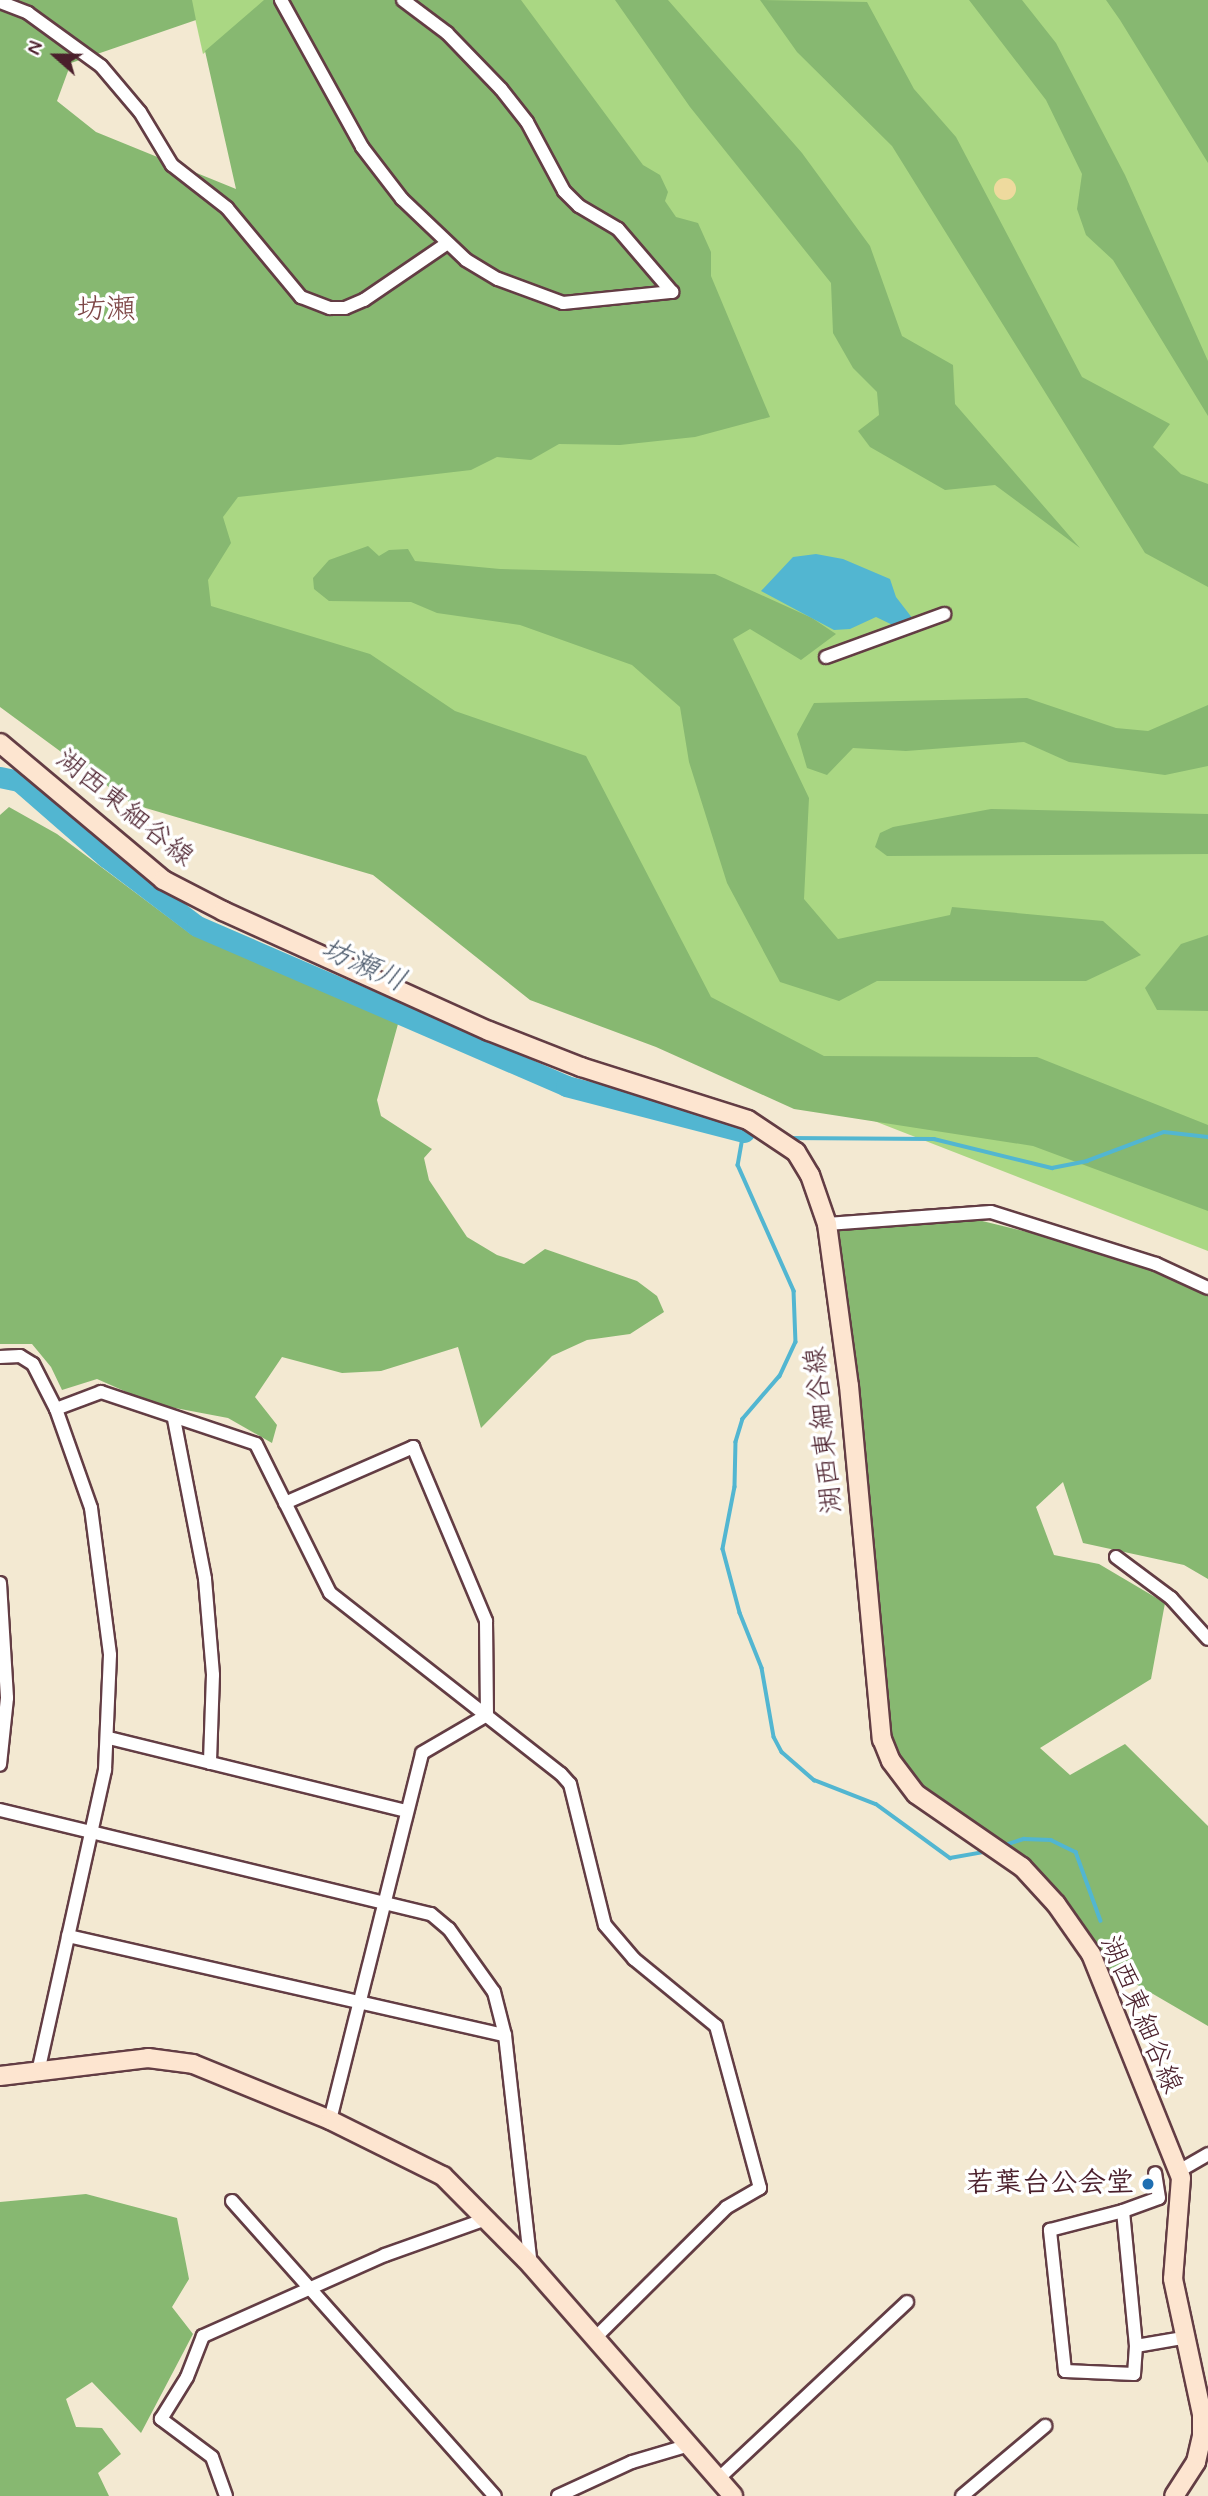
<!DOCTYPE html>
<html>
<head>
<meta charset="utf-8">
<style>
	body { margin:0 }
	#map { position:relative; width:1208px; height:2496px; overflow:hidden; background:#f3e9d2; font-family:Mynerve,"Klee One",sans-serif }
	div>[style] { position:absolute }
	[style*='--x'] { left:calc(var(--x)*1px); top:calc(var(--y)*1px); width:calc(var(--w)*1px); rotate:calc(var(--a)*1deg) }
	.green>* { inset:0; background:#aad783 }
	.forest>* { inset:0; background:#87b871 }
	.sand>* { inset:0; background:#eeda9e }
	.round { border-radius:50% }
	.water>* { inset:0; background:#52b6d1 }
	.stream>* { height:3.5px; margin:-1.75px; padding:0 1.75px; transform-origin:1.75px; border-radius:1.75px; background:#52b6d1 }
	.river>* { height:21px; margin:-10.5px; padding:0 10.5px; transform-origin:10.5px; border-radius:10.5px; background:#52b6d1 }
	.roads { filter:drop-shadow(2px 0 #633d44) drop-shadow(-2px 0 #633d44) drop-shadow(0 2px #633d44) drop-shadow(0 -2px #633d44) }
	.street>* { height:12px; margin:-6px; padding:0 6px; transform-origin:6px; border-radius:6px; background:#fff }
	.secondary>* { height:18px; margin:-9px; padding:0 9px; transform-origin:9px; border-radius:9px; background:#fde5d0 }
	.dots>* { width:19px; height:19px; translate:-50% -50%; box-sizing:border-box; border:4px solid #fff; border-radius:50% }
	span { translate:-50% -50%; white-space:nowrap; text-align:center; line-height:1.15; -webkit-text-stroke:7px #fff; paint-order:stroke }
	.street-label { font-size:28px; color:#4a1f2b }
	.poi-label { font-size:28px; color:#4a1f2b; font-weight:700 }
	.right { translate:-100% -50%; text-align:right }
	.neighbourhood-label { font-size:30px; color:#7e4747 }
	.water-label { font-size:30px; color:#4d5b6d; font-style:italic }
	.north { position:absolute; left:21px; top:21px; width:70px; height:70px; -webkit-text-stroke:5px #fff; paint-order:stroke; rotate:291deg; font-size:19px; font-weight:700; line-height:28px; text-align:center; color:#4a1f2b }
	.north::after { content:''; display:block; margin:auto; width:24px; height:32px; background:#4a1f2b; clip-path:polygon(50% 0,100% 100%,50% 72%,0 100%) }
</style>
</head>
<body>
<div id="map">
	<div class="green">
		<div style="clip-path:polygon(191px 0,264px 0,264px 3px,203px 54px)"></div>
		<div style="clip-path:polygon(435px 0,1208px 0,1208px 1251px,805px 1094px,136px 582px)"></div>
	</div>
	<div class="forest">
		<div style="clip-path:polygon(0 0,192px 0,196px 20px,71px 63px,57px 101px,96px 132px,236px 189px,205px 51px,264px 0,521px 0,643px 165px,660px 175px,668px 192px,665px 201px,676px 217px,698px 223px,711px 252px,711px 276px,770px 417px,695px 437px,620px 445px,559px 444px,531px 460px,497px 457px,471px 470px,238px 497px,223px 517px,231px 543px,208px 580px,211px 606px,370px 654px,455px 711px,586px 756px,711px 997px,824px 1056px,1037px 1057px,1208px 1125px,1208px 1211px,1033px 1146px,794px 1109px,656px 1047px,530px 1000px,373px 875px,132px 804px,0 707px)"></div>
		<div style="clip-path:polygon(615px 0,668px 0,802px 153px,870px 246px,902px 336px,953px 365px,955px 404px,1080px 548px,995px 485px,945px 490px,870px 447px,858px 431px,879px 415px,877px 392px,853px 368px,833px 333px,831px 283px,690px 107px)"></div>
		<div style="clip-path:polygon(760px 0,867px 2px,914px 89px,956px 137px,1082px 377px,1170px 424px,1153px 447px,1181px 474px,1208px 484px,1208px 587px,1145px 553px,892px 146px,797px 52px)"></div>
		<div style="clip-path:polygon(969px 0,1022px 0,1056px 43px,1125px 175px,1208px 361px,1208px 416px,1113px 260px,1086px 235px,1077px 209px,1082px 174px,1046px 100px)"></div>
		<div style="clip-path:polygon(1106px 0,1208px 0,1208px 163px,1120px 20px)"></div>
		<div style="clip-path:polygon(368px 546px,379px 556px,389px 550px,408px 549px,415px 561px,500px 569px,715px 574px,812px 618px,836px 634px,801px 660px,750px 629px,733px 639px,809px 798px,804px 899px,838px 939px,950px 915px,952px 907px,1103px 921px,1141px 955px,1086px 981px,877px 981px,839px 1001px,780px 982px,727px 883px,689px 762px,680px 707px,632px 665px,520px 625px,437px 613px,411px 602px,329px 601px,314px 589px,313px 578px,329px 560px)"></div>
		<div style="clip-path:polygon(1027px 698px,1116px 728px,1148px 731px,1208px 705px,1208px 766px,1165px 775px,1069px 762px,1024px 742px,906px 751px,853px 748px,827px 775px,807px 768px,797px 734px,814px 703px)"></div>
		<div style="clip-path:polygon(9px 807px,57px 834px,192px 935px,239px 949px,331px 995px,384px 1013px,398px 1024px,377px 1100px,381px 1116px,432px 1149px,424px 1158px,429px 1180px,467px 1237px,497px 1255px,524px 1264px,545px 1249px,637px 1281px,657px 1296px,664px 1312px,630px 1334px,587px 1340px,552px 1356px,481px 1428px,458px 1347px,381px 1371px,342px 1373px,282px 1357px,255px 1397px,277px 1425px,272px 1443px,228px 1418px,154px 1404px,97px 1379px,62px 1390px,51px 1367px,32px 1344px,0 1344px,0 815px)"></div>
		<div style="clip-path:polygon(991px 809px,1208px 814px,1208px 854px,887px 856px,875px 847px,880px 833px,893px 827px)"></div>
		<div style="clip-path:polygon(1208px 935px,1208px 1011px,1157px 1010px,1145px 988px,1181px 944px)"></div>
		<div style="clip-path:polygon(970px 1218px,1182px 1270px,1208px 1283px,1208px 1579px,1184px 1565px,1083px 1543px,1063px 1482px,1036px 1507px,1054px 1555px,1099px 1564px,1165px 1603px,1151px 1679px,1040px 1748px,1070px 1775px,1125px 1744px,1208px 1826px,1208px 2026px,1105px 1966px,1056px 1904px,958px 1823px,886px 1749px,827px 1231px)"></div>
		<div style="clip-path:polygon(86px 2194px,177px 2218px,189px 2279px,172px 2307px,193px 2334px,141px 2433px,92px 2382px,66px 2399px,76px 2427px,102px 2428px,121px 2454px,98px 2473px,109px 2496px,0 2496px,0 2202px)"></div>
	</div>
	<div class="sand">
		<div class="round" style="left:994px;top:178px;width:22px;height:22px"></div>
	</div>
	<div class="water">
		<div style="clip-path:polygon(816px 554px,843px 559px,890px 579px,896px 597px,913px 619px,901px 629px,876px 617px,850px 629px,834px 630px,761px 591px,793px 557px)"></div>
	</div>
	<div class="stream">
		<div style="--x:759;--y:1136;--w:16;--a:-165"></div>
		<div style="--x:744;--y:1132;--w:34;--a:100"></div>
		<div style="--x:738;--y:1165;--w:138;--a:66"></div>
		<div style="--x:794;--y:1291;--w:51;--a:87.8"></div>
		<div style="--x:796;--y:1342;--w:38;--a:115"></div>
		<div style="--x:780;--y:1376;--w:57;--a:130.7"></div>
		<div style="--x:743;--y:1419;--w:24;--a:107"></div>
		<div style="--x:736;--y:1442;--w:45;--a:91.3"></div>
		<div style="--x:735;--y:1487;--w:63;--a:101"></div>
		<div style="--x:723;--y:1549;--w:66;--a:75.1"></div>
		<div style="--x:740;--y:1613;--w:59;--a:68.2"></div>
		<div style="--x:762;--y:1668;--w:70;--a:80.1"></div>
		<div style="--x:774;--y:1737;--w:17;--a:62"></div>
		<div style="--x:782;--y:1752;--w:43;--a:41.2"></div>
		<div style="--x:814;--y:1780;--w:66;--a:21.2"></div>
		<div style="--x:876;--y:1804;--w:92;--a:36.1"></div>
		<div style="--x:950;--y:1858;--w:39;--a:-10"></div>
		<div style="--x:787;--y:1138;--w:147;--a:0.4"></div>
		<div style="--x:934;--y:1139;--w:122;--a:13.8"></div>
		<div style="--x:1052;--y:1168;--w:36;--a:-11"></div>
		<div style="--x:1087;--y:1161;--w:82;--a:-20.6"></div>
		<div style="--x:1164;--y:1132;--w:44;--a:6.5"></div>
		<div style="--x:1002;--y:1846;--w:23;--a:-18"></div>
		<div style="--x:1024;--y:1839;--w:27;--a:2"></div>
		<div style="--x:1051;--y:1840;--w:28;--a:26"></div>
		<div style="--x:1076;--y:1852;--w:73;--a:70.1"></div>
	</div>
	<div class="river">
		<div style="--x:0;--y:777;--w:19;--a:12"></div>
		<div style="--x:19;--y:781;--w:116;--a:41.1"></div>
		<div style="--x:106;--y:857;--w:114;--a:37.2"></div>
		<div style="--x:197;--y:926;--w:402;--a:23.4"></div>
		<div style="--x:566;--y:1086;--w:184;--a:14.5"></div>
	</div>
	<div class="roads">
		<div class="street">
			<div style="--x:281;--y:0;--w:168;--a:61.1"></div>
			<div style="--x:362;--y:147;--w:66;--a:52.4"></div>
			<div style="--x:402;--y:199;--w:88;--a:43.6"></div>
			<div style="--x:466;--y:260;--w:37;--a:31"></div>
			<div style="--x:498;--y:279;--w:69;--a:20.3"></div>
			<div style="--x:563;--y:303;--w:110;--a:-5.8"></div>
			<div style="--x:672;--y:292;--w:83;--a:-130.6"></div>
			<div style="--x:618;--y:229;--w:45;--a:-149.5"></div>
			<div style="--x:579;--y:206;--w:21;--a:-135"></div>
			<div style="--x:564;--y:191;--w:78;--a:-118.2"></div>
			<div style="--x:527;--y:122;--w:42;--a:-128.2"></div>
			<div style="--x:501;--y:89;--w:78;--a:-134"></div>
			<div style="--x:447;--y:33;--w:55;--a:-143.1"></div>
			<div style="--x:0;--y:2;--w:30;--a:21"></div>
			<div style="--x:28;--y:13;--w:90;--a:36"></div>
			<div style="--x:101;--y:66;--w:60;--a:49.7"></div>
			<div style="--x:140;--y:112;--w:62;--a:58.9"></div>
			<div style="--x:172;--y:165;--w:70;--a:38"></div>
			<div style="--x:227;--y:208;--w:116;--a:50.3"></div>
			<div style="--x:301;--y:297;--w:31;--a:21"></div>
			<div style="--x:330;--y:308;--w:15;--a:0"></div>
			<div style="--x:345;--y:308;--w:21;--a:-23"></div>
			<div style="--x:364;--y:300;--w:99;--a:-34.3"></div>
			<div style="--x:826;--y:657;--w:126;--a:-20"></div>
			<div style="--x:827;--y:1224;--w:164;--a:-4.2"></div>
			<div style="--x:991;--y:1212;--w:173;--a:17.5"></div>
			<div style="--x:1156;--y:1264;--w:57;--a:24.8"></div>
			<div style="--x:0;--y:1357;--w:20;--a:-3"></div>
			<div style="--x:20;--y:1356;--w:15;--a:32"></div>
			<div style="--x:33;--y:1364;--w:51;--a:62.9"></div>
			<div style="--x:56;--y:1409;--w:105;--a:70.5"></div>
			<div style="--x:91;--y:1508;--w:148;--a:82.6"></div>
			<div style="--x:110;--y:1655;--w:115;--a:92.5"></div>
			<div style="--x:105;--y:1770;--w:308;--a:102.5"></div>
			<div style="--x:56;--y:1409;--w:48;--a:-20.7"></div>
			<div style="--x:101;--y:1392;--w:163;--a:18.5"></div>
			<div style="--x:256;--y:1444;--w:166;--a:63.6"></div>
			<div style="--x:330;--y:1593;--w:293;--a:38.1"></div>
			<div style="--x:561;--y:1774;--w:13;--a:48"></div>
			<div style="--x:570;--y:1784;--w:145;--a:76.1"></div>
			<div style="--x:605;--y:1925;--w:45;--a:49.5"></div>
			<div style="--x:634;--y:1959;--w:106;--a:39.3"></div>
			<div style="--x:716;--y:2026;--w:168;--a:74.8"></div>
			<div style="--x:760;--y:2188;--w:39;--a:150"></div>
			<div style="--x:726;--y:2208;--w:186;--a:135.2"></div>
			<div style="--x:174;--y:1419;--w:163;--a:79"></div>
			<div style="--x:205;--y:1579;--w:96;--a:85.2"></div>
			<div style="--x:213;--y:1675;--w:88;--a:92"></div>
			<div style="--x:285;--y:1503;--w:140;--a:-23.6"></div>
			<div style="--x:413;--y:1447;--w:189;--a:67.2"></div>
			<div style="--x:486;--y:1621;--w:94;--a:89.4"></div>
			<div style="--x:1116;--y:1557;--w:69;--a:36.7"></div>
			<div style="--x:1171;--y:1598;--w:55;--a:47.9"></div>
			<div style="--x:0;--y:1583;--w:115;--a:86.5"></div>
			<div style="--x:7;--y:1698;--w:67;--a:96"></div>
			<div style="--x:109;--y:1738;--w:306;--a:13.8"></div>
			<div style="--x:0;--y:1810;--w:443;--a:13.6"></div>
			<div style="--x:431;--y:1914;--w:23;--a:40"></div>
			<div style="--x:449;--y:1929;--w:77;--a:54.5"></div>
			<div style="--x:494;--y:1992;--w:44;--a:75.7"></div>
			<div style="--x:505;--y:2035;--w:231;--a:83.6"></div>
			<div style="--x:68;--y:1936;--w:448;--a:12.8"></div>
			<div style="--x:330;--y:2120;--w:378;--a:-75.9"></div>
			<div style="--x:422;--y:1753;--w:75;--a:-30.3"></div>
			<div style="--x:1179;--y:2171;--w:34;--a:-30"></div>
			<div style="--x:232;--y:2201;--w:395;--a:48.3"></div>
			<div style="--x:1123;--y:2211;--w:136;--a:84.5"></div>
			<div style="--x:1136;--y:2346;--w:28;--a:94"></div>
			<div style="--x:1134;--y:2374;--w:69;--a:-177.5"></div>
			<div style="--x:1065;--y:2371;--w:142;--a:-96.1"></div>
			<div style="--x:1050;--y:2230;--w:75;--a:-14.6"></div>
			<div style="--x:1123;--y:2211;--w:38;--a:-20"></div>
			<div style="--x:1159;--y:2198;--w:25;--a:-99"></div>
			<div style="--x:1136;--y:2346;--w:48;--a:-9.7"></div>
			<div style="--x:718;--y:2479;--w:259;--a:-43.1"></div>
			<div style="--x:226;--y:2496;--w:41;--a:-109.7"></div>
			<div style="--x:212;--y:2457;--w:64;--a:-143.3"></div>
			<div style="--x:161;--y:2419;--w:49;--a:-58.2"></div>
			<div style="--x:187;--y:2377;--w:44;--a:-68.7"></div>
			<div style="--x:203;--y:2336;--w:199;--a:-24"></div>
			<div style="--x:385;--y:2255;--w:107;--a:-19.6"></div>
			<div style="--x:558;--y:2496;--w:81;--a:-24.7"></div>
			<div style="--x:632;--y:2462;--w:59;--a:-16.6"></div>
			<div style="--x:962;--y:2496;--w:109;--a:-40.1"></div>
		</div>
		<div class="secondary">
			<div style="--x:0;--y:743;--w:213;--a:40"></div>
			<div style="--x:163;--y:880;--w:68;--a:27.3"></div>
			<div style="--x:223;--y:911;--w:292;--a:24.3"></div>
			<div style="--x:489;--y:1031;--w:99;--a:21.4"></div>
			<div style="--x:581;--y:1067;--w:175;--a:17.6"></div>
			<div style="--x:748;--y:1120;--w:58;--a:33.7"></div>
			<div style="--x:796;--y:1152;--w:27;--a:59"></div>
			<div style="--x:810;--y:1175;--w:52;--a:70.9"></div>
			<div style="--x:827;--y:1224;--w:163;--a:82.3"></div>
			<div style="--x:849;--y:1386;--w:355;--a:84.7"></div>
			<div style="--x:882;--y:1739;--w:24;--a:68"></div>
			<div style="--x:891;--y:1761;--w:41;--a:52.9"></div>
			<div style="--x:916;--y:1794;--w:129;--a:34.6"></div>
			<div style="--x:1022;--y:1867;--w:50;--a:47.4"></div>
			<div style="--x:1056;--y:1904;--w:61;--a:55"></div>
			<div style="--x:1091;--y:1954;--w:241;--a:68.1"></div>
			<div style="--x:1181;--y:2178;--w:101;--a:94.5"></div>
			<div style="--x:1173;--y:2279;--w:138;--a:77.9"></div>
			<div style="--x:1202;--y:2414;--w:22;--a:90"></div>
			<div style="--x:1202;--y:2436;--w:27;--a:103"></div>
			<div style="--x:1196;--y:2462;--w:40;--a:122.9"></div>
			<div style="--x:0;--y:2076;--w:149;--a:-6.9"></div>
			<div style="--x:148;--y:2058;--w:45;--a:7.6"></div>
			<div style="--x:193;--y:2064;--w:148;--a:22.2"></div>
			<div style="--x:330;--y:2120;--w:126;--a:26.4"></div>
			<div style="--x:443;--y:2176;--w:125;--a:45.3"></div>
			<div style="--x:531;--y:2265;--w:307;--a:48.8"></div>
		</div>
	</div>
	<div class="dots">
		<div style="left:1148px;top:2184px;background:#1f6fb2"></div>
	</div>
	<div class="street-label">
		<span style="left:124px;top:809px;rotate:39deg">湖西東細谷線</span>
		<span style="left:825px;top:1430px;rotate:-96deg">湖西東細谷線</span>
		<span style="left:1140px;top:2015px;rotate:67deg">湖西東細谷線</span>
	</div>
	<div class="poi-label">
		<span class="right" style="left:1134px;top:2184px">若葉台公会堂</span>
	</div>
	<div class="neighbourhood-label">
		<span style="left:106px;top:310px">坊瀬</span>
	</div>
	<div class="water-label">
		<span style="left:363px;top:966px;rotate:24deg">坊瀬川</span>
	</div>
	<div class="north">N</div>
</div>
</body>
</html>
